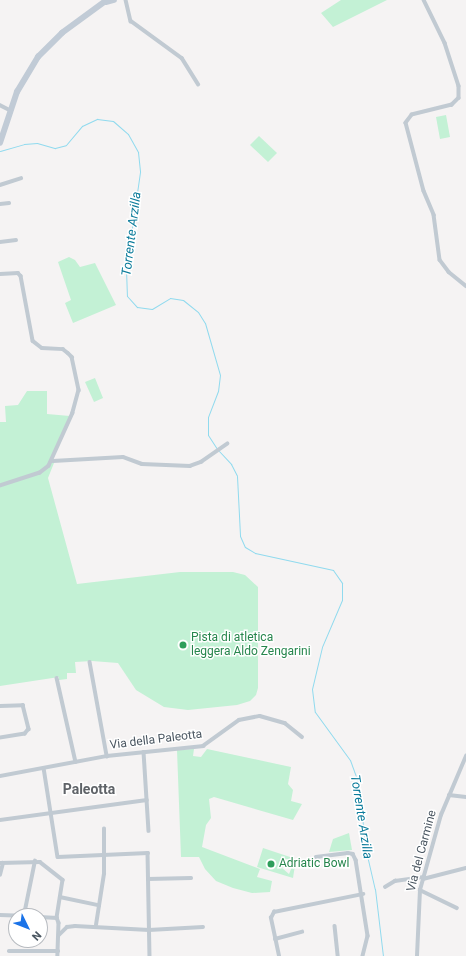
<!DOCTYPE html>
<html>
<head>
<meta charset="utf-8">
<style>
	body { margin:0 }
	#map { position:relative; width:466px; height:956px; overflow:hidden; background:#f5f3f3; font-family:Roboto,sans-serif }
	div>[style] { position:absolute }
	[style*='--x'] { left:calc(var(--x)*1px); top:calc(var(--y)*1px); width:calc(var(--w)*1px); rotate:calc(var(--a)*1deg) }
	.green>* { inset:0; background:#c3f1d5 }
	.stream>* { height:1px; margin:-0.5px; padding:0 0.5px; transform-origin:0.5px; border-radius:0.5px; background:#90daee }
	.street>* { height:3.5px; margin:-1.75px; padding:0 1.75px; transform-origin:1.75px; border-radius:1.75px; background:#c1cad2 }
	.secondary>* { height:5.5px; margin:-2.75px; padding:0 2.75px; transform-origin:2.75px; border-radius:2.75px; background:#c1cbd6 }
	.dots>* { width:11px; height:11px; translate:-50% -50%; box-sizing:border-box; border:2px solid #fff; border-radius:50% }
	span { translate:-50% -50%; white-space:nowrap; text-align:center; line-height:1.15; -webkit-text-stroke:3px #fff; paint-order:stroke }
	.leisure-label { font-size:12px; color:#27864d }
	.left { translate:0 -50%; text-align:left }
	.street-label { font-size:12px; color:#4a5661 }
	.water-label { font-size:13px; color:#0c7c9b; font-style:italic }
	.quarter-label { font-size:14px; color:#5f6368; font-weight:700 }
	.north { position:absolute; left:8px; top:908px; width:40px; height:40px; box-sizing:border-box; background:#fff; border:1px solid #b7bbc0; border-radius:50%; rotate:133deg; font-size:11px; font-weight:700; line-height:16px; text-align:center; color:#4a5661 }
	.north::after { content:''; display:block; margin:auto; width:14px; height:18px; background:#1a73e8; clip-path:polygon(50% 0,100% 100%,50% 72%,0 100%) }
</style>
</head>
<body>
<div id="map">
	<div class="green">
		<div style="clip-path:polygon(341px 0,387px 0,333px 27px,321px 13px)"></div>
		<div style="clip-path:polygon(446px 115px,450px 137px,440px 139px,436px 117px)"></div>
		<div style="clip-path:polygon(259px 136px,277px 153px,268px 162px,250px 145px)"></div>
		<div style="clip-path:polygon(69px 257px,75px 260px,80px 267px,95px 263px,116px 305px,73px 323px,65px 303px,71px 300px,58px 262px)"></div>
		<div style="clip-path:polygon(95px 378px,103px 398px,94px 402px,85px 382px)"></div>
		<div style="clip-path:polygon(27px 391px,47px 391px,47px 414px,70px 416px,55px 449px,51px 461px,54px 463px,48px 478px,77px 584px,180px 572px,233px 572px,245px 575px,258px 587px,258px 688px,256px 695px,250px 701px,237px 705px,188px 710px,164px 707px,136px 690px,118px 663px,92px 661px,75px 662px,76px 673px,67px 673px,67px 679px,59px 680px,59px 677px,0 686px,0 422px,6px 422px,5px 406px,18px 405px)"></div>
		<div style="clip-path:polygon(194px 749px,193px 756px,201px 757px,207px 749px,291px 767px,288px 784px,293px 790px,291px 801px,302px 804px,293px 820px,214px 797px,209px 799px,211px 818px,206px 825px,202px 847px,260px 869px,257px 877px,272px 881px,270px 892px,252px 893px,233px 888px,216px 881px,205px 869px,199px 857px,181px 857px,177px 750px)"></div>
		<div style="clip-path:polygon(349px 833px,352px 850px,329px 852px,333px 839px)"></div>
		<div style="clip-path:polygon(evenodd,263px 848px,296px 859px,293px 878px,257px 867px,263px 848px,286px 859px,294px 862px,289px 874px,282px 868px,286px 859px)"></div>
	</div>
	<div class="stream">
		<div style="--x:0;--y:151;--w:25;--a:-16"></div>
		<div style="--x:24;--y:144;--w:13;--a:-4"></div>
		<div style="--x:37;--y:143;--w:19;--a:16"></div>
		<div style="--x:55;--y:148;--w:11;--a:-15"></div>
		<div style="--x:66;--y:145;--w:25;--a:-50"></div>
		<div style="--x:82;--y:126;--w:17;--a:-25"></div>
		<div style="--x:97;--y:119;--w:16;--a:7"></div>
		<div style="--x:113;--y:121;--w:20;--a:41"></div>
		<div style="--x:128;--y:134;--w:21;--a:61"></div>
		<div style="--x:138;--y:152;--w:20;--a:84"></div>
		<div style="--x:140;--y:172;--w:98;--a:98.2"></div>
		<div style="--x:126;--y:269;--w:27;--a:88"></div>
		<div style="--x:127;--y:296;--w:15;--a:48"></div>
		<div style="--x:137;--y:307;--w:15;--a:8"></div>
		<div style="--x:152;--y:309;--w:21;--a:-31"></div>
		<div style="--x:170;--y:298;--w:13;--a:9"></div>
		<div style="--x:183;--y:300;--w:19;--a:39"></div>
		<div style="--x:198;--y:312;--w:13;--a:58"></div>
		<div style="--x:205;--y:323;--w:54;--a:73.9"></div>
		<div style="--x:220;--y:375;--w:16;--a:97"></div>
		<div style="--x:218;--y:391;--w:28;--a:111"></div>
		<div style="--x:208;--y:417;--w:18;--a:90"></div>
		<div style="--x:208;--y:435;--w:17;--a:57"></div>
		<div style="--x:219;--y:451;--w:18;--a:47"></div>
		<div style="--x:231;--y:464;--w:13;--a:63"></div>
		<div style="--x:237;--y:476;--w:60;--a:87.1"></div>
		<div style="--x:240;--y:536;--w:12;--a:66"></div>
		<div style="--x:245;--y:547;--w:12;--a:31"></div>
		<div style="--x:255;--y:553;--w:80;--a:12.3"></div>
		<div style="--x:333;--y:570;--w:16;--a:55"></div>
		<div style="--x:342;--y:583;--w:17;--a:90"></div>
		<div style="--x:342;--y:600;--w:51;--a:113.1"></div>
		<div style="--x:322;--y:647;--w:43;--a:103.4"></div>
		<div style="--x:312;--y:689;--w:23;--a:83"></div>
		<div style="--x:315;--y:712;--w:59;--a:53.9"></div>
		<div style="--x:350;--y:760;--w:23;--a:70"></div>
		<div style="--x:358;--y:782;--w:69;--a:83.4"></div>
		<div style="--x:366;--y:851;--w:39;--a:77"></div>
		<div style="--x:375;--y:889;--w:67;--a:83.2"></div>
	</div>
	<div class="street">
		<div style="--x:126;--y:0;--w:22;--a:77"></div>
		<div style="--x:131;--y:21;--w:63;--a:36"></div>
		<div style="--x:182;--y:58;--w:31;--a:58"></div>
		<div style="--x:424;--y:0;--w:48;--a:64"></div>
		<div style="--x:445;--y:43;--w:45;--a:72"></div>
		<div style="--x:459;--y:86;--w:12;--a:90"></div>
		<div style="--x:459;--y:98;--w:10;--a:135"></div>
		<div style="--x:452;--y:105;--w:41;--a:166"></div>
		<div style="--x:412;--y:115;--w:10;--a:127"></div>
		<div style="--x:406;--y:123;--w:70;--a:75.2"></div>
		<div style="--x:424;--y:191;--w:26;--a:67"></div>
		<div style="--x:434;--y:215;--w:45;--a:82.4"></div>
		<div style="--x:440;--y:260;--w:15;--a:53"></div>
		<div style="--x:449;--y:272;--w:22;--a:39"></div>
		<div style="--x:0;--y:105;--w:11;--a:27"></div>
		<div style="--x:0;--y:185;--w:22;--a:-18"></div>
		<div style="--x:0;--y:204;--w:9;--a:-6"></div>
		<div style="--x:0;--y:242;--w:16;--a:-7"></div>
		<div style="--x:0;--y:274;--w:18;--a:-3"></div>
		<div style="--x:18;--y:273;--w:4;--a:45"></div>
		<div style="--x:21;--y:276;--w:66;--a:79.5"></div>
		<div style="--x:33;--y:341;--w:11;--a:38"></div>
		<div style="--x:42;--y:348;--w:21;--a:3"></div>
		<div style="--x:63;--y:349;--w:6;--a:39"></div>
		<div style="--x:68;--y:353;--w:6;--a:45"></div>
		<div style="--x:72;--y:357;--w:34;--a:78"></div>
		<div style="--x:79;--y:390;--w:24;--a:105"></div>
		<div style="--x:73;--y:413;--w:58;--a:114.4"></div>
		<div style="--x:49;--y:466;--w:11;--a:142"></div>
		<div style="--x:40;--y:473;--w:42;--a:162"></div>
		<div style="--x:53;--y:461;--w:70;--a:-3.3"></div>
		<div style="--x:123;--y:457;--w:20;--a:20"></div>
		<div style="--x:142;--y:464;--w:48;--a:2.4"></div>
		<div style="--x:190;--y:466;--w:12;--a:-20"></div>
		<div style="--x:201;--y:462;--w:32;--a:-35"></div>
		<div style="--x:90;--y:662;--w:96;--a:79.7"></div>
		<div style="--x:57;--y:678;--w:86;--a:77.3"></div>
		<div style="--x:0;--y:706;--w:23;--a:-2"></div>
		<div style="--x:23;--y:705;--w:25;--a:76"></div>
		<div style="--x:29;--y:729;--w:6;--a:129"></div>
		<div style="--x:25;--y:734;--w:25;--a:171"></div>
		<div style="--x:144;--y:752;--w:79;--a:86.4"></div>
		<div style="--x:44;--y:768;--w:90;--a:81.1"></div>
		<div style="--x:58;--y:857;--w:90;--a:-2.5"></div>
		<div style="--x:148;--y:853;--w:103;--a:88.9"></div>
		<div style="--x:0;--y:776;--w:109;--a:-10.6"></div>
		<div style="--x:107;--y:756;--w:97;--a:-5.9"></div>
		<div style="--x:203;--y:746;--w:44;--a:-35.8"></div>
		<div style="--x:239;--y:720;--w:21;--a:-11"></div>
		<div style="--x:260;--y:716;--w:26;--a:16"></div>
		<div style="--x:285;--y:723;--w:22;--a:39"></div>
		<div style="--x:449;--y:795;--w:17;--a:7"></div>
		<div style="--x:0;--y:820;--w:148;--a:-7.7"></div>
		<div style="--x:316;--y:857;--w:32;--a:-7"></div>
		<div style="--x:348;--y:853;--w:5;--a:11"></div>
		<div style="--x:353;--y:854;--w:7;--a:63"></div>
		<div style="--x:356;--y:860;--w:77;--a:81"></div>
		<div style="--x:368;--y:936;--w:21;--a:104"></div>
		<div style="--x:0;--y:863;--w:40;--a:-1.4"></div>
		<div style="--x:40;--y:862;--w:29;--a:38"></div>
		<div style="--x:63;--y:880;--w:38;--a:99"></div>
		<div style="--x:57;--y:918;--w:5;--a:68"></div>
		<div style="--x:59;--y:923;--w:33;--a:92"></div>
		<div style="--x:0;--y:875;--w:12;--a:-76"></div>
		<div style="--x:148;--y:879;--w:43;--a:-1.3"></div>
		<div style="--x:423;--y:879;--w:44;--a:-14.3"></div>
		<div style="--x:385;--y:887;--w:12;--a:-31"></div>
		<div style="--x:395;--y:881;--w:29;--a:-8"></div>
		<div style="--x:420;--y:890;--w:41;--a:25.9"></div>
		<div style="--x:60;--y:897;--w:40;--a:12"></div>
		<div style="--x:0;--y:915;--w:29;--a:2"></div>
		<div style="--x:24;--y:915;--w:55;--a:-78.5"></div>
		<div style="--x:40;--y:917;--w:17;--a:3"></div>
		<div style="--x:96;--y:925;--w:52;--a:-81.1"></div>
		<div style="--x:104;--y:874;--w:45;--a:-90"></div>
		<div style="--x:335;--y:926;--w:30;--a:84"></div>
		<div style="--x:59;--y:935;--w:11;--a:-45"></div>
		<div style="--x:67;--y:927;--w:8;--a:-7"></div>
		<div style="--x:75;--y:926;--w:74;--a:3.1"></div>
		<div style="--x:149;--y:930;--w:54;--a:-3.2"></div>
		<div style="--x:275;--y:939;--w:28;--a:-15"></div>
		<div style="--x:9;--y:951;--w:49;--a:0"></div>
		<div style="--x:279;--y:956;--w:39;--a:-102"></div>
		<div style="--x:271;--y:918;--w:7;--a:-63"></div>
		<div style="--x:274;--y:912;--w:91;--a:-11.4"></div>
		<div style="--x:417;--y:956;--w:66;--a:-87.4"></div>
		<div style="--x:420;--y:890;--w:78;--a:-74.4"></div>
		<div style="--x:441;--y:815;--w:64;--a:-67"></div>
	</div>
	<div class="secondary">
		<div style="--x:106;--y:2;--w:8;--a:-14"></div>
		<div style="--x:0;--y:143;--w:54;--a:-71.6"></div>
		<div style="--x:17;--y:92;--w:41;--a:-59"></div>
		<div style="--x:38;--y:57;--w:34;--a:-45"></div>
		<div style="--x:62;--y:33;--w:56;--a:-36.3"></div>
	</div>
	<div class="dots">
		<div style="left:183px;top:645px;background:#2e9e5b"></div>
		<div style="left:271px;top:864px;background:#2e9e5b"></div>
	</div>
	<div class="leisure-label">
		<span class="left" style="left:191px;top:645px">Pista di atletica<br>leggera Aldo Zengarini</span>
		<span class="left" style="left:279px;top:864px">Adriatic Bowl</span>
	</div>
	<div class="street-label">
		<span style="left:156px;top:740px;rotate:-7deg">Via della Paleotta</span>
		<span style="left:422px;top:851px;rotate:-75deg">Via del Carmine</span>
	</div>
	<div class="water-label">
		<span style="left:132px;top:234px;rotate:-83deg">Torrente Arzilla</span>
		<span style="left:361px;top:817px;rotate:81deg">Torrente Arzilla</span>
	</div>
	<div class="quarter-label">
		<span style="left:89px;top:789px">Paleotta</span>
	</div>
	<div class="north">N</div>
</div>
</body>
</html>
